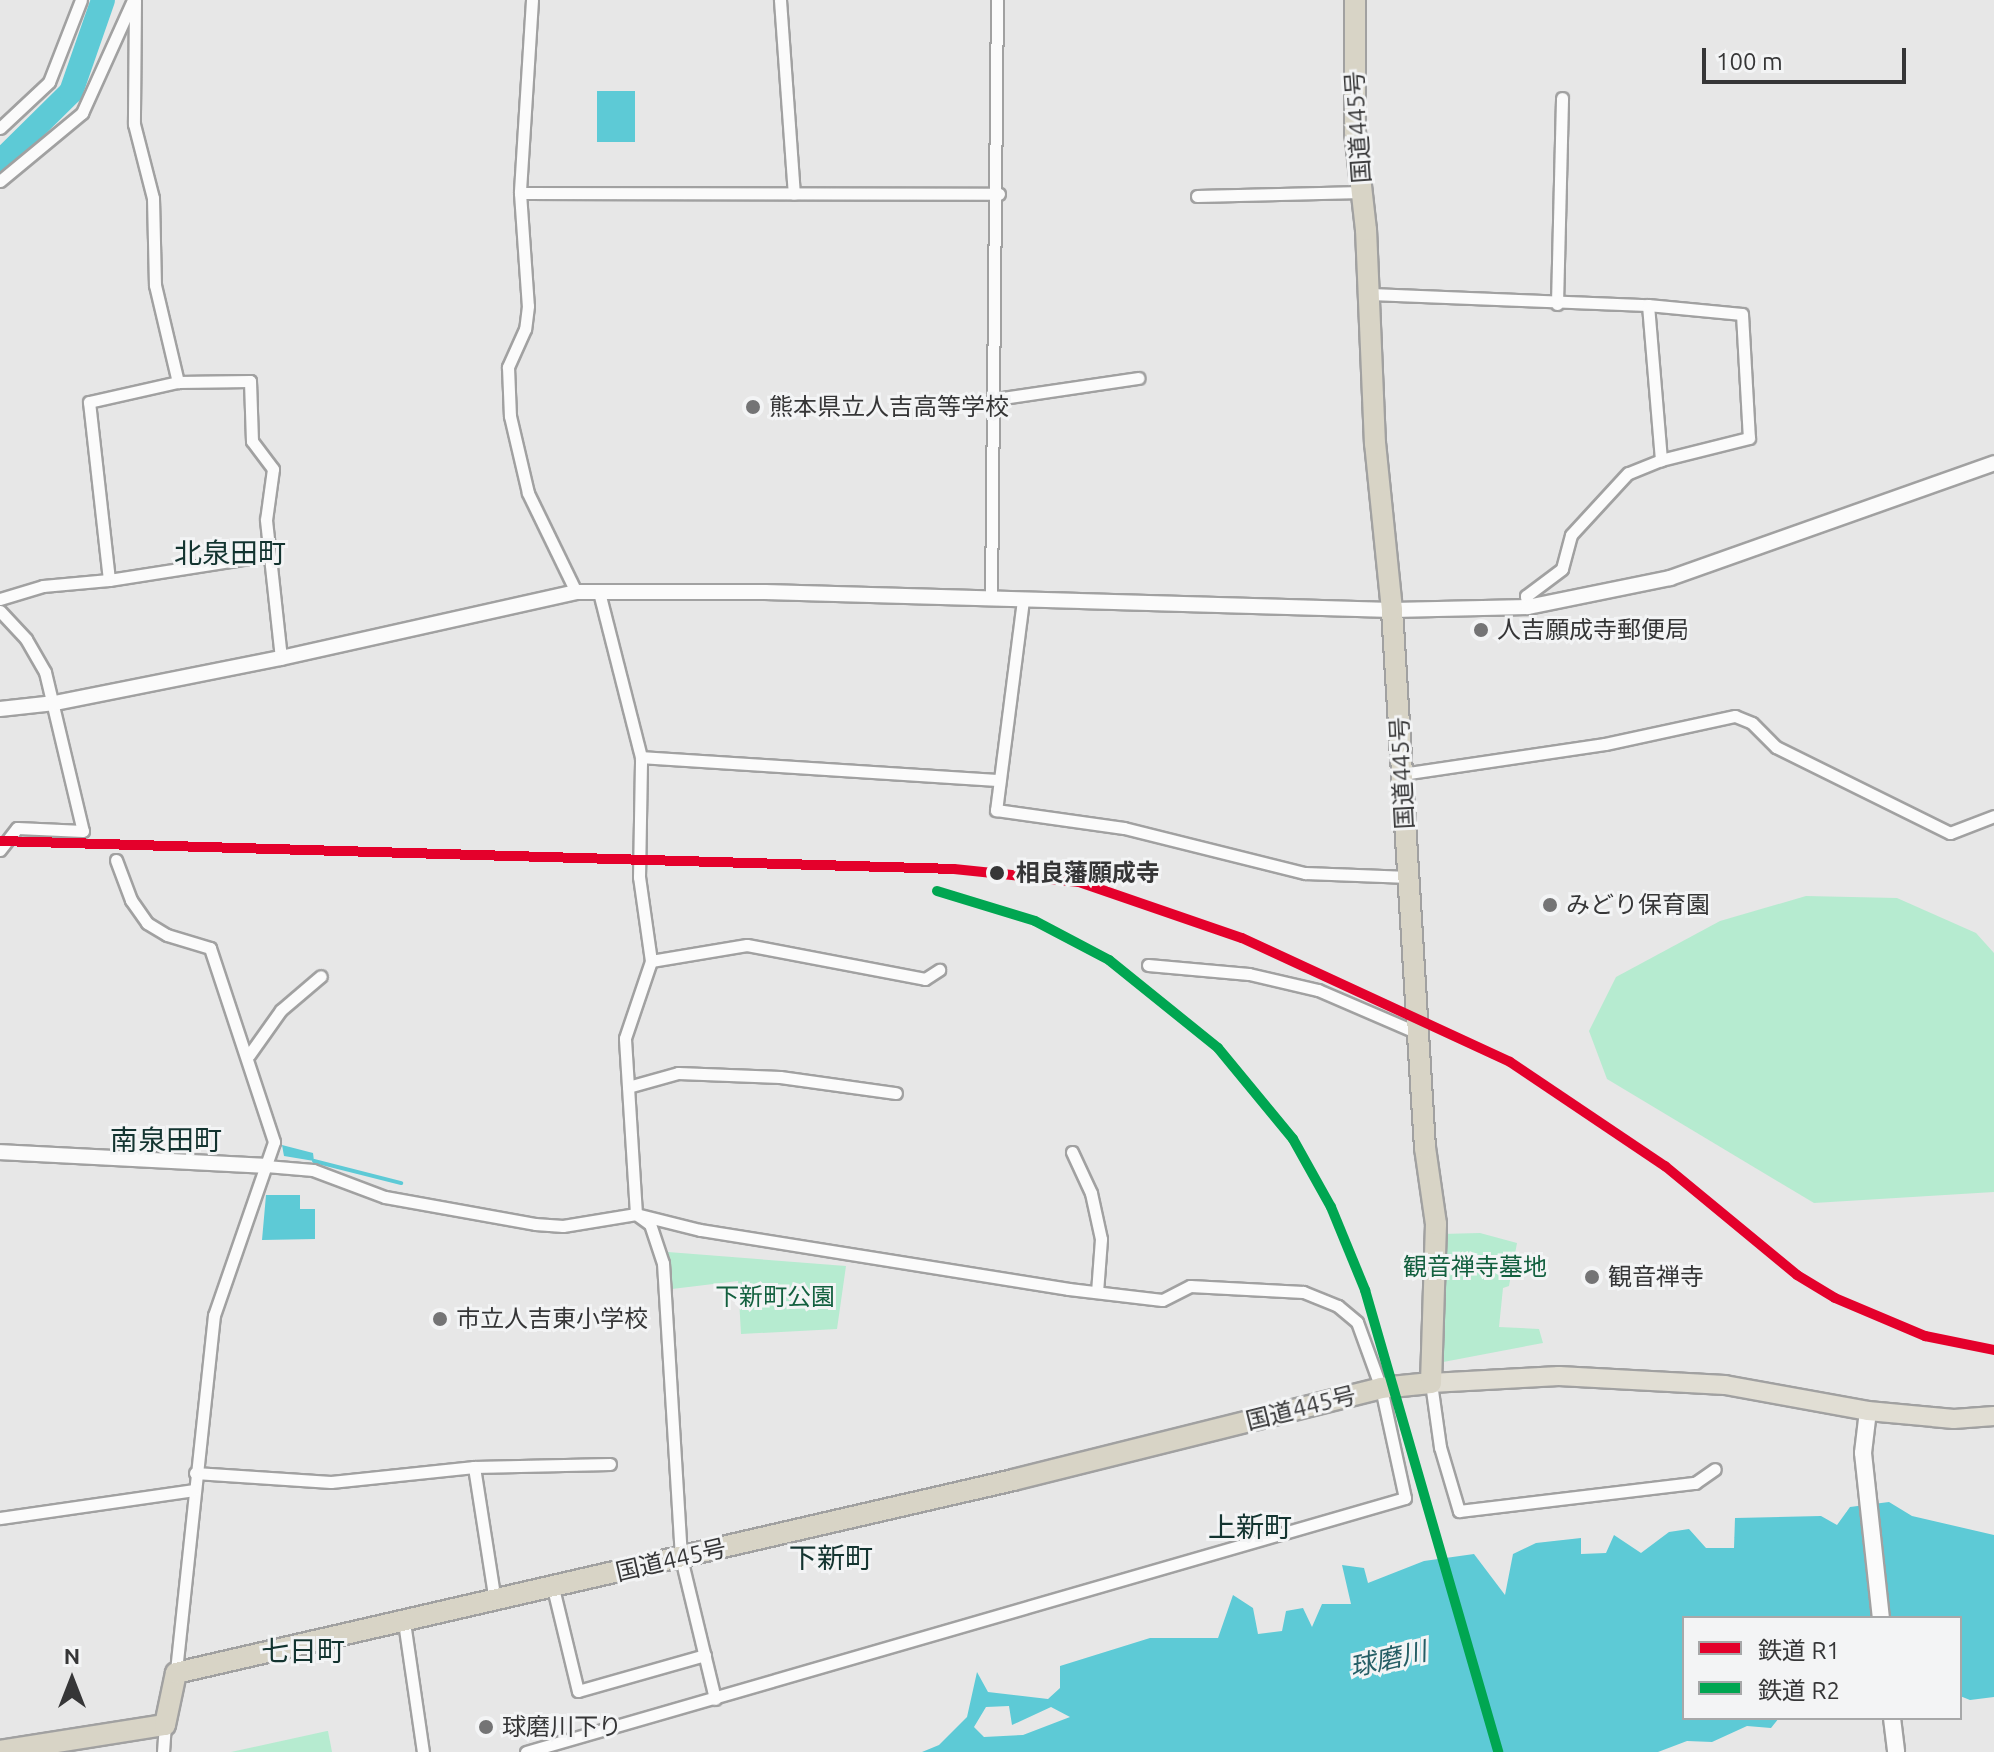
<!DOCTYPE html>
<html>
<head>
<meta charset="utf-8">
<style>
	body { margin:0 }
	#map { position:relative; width:1994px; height:1752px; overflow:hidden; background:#e7e7e7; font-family:Ubuntu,"Noto Sans JP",sans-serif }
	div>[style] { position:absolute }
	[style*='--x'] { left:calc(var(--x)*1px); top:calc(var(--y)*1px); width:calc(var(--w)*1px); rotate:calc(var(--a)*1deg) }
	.green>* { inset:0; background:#b6ebd0 }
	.water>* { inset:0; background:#5dcad6 }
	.stream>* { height:4px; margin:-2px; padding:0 2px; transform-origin:2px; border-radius:2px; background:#5dcad6 }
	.river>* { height:24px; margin:-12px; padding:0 12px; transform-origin:12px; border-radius:12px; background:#5dcad6 }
	.roads { filter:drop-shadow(2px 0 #a1a1a1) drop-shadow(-2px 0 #a1a1a1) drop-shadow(0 2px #a1a1a1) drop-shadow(0 -2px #a1a1a1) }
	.minor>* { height:11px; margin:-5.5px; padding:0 5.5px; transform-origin:5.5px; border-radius:5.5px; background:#fbfbfb }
	.tertiary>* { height:14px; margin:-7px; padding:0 7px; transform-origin:7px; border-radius:7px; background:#fbfbfb }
	.secondary>* { height:16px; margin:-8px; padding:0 8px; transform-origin:8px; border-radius:8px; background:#fbfbfb }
	.primary>* { height:18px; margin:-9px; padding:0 9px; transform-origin:9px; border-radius:9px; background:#e1ded4 }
	.trunk>* { height:20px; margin:-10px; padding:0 10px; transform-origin:10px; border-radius:10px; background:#d8d4c6 }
	.rail-1>* { height:10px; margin:-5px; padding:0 5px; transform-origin:5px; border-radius:5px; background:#e4002b }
	.rail-2>* { height:10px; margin:-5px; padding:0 5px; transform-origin:5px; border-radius:5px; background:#00a651 }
	.dots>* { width:22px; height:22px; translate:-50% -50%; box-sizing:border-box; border:4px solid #f3f4f5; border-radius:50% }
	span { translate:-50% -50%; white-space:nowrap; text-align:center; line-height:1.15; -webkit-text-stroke:6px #f3f4f5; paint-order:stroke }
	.street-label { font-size:24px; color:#363637 }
	.poi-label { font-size:24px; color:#363637 }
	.left { translate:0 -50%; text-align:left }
	.stop-label { font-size:24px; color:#363637; font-weight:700 }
	.park-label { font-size:24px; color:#13603f }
	.water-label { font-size:26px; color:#255e65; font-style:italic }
	.quarter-label { font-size:28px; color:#133430 }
	.legend { position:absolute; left:1682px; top:1616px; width:280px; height:104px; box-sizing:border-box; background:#f3f4f5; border:2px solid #a7a8a9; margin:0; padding:10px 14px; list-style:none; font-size:24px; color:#363637 }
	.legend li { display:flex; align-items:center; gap:16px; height:40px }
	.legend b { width:40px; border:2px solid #a7a8a9 }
	.north { position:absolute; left:32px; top:1640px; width:80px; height:80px; -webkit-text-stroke:6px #f3f4f5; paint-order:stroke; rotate:0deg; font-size:22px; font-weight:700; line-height:32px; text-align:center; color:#363637 }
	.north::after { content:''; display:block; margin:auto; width:28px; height:36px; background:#363637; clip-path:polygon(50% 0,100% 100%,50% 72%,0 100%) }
	.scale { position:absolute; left:1702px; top:48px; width:204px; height:36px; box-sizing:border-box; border:4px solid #363637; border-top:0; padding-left:10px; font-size:24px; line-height:28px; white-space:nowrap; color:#363637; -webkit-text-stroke:6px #f3f4f5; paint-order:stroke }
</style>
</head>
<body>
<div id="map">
	<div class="green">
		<div style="clip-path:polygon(1806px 896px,1897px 898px,1976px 933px,1994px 953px,1994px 1192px,1814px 1203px,1607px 1079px,1589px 1031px,1616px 977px,1720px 921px)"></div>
		<div style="clip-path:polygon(1480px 1233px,1517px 1243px,1509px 1286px,1503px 1288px,1499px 1327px,1539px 1329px,1543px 1343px,1438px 1363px,1441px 1234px)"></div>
		<div style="clip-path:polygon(668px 1252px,846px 1266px,837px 1329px,741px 1334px,738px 1281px,672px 1289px,672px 1293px)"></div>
		<div style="clip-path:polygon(328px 1731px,332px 1752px,231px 1752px,327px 1731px)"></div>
	</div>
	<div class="water">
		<div style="clip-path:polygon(597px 91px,635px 91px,635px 142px,597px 142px)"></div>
		<div style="clip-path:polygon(282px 1145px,313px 1153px,314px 1161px,284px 1156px)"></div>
		<div style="clip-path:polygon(266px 1195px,300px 1195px,300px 1209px,315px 1209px,315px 1239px,262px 1240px)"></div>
		<div style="clip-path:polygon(evenodd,1889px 1502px,1912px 1516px,1994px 1535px,1994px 1697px,1970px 1700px,1960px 1696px,1960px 1618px,1684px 1618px,1684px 1718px,1779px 1718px,1771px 1728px,1747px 1726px,1712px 1742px,1687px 1741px,1658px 1752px,922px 1752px,939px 1745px,967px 1717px,977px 1672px,988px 1692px,1048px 1699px,1060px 1688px,1060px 1666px,1150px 1638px,1218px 1638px,1233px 1595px,1253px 1608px,1258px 1634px,1282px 1631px,1286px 1611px,1303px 1608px,1312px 1627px,1322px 1604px,1351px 1604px,1342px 1565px,1364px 1568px,1368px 1583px,1424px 1561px,1474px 1554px,1505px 1595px,1513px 1554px,1536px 1543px,1581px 1538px,1581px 1554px,1606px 1553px,1614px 1535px,1641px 1553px,1669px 1532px,1689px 1529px,1706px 1548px,1734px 1548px,1735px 1518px,1821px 1516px,1837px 1525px,1850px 1507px,1889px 1502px,1009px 1706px,1012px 1725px,1051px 1707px,1070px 1717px,1023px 1735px,984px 1737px,974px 1727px,986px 1707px,1009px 1706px)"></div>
	</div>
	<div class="stream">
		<div style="--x:314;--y:1161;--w:90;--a:14.2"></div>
	</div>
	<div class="river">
		<div style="--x:0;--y:162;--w:100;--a:-44.6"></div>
		<div style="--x:71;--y:92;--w:97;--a:-70.8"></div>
	</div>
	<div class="roads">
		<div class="minor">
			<div style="--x:135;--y:0;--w:124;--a:90.5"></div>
			<div style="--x:134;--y:124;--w:76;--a:75.6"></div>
			<div style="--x:153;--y:198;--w:87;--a:88.7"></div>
			<div style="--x:155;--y:285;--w:100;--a:76.7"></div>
			<div style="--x:532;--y:0;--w:193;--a:93.6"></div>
			<div style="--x:520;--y:193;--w:113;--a:86"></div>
			<div style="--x:528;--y:306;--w:23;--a:97"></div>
			<div style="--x:525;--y:329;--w:42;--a:114.1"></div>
			<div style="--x:508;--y:367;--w:49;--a:87.7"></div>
			<div style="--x:510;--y:416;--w:79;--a:76.8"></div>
			<div style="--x:528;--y:493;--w:110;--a:64.1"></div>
			<div style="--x:780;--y:0;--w:194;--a:85.9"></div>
			<div style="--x:0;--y:128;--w:67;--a:-43.2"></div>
			<div style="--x:49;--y:82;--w:88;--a:-68.7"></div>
			<div style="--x:0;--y:181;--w:107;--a:-39.7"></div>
			<div style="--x:82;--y:113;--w:124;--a:-65.7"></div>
			<div style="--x:520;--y:193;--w:479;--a:0.1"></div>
			<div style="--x:1197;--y:196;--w:165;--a:-1.4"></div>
			<div style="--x:1370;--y:294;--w:278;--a:2.3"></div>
			<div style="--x:1648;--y:305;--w:156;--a:85.2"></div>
			<div style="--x:1661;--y:460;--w:35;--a:158"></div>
			<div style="--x:1628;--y:473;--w:84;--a:132.6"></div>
			<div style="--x:1571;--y:535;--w:35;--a:105"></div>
			<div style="--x:1562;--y:569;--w:45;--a:143.1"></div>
			<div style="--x:1526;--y:596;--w:11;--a:80"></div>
			<div style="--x:1557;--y:304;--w:206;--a:-88.6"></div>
			<div style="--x:1648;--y:305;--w:94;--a:5.5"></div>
			<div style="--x:1742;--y:314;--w:124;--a:86.8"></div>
			<div style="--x:1749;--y:438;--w:91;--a:166"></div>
			<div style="--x:996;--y:399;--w:144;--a:-8.4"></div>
			<div style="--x:109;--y:580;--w:161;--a:-8.9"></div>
			<div style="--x:0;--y:599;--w:45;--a:-16.8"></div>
			<div style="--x:43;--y:586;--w:66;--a:-5.2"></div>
			<div style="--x:109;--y:580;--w:179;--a:-96.4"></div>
			<div style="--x:89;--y:402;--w:91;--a:-12.7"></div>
			<div style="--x:178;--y:382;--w:72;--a:-0.8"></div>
			<div style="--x:250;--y:381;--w:60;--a:88.1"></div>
			<div style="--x:252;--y:441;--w:35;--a:53"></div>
			<div style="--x:273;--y:469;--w:51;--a:97.8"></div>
			<div style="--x:266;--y:520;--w:139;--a:83.8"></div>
			<div style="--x:991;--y:599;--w:599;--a:-89.43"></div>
			<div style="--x:1023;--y:600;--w:212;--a:97.3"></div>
			<div style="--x:996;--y:810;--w:129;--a:8"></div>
			<div style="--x:1124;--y:828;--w:187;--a:14"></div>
			<div style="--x:1305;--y:873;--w:104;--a:2.2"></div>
			<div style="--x:0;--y:611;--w:38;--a:47"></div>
			<div style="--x:26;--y:639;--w:38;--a:60"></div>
			<div style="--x:45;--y:672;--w:163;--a:76.6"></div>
			<div style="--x:83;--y:831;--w:66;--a:-177.4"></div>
			<div style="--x:17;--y:828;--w:28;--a:128"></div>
			<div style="--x:641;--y:757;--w:359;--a:3.7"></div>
			<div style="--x:1402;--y:774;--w:205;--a:-8.4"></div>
			<div style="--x:1605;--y:744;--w:133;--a:-12.2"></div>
			<div style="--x:1735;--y:716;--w:18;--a:22"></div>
			<div style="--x:1752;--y:723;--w:34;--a:45"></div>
			<div style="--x:1776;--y:747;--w:194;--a:26.3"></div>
			<div style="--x:1950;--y:833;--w:47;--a:-21.1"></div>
			<div style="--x:116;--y:860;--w:43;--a:69.4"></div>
			<div style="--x:131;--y:900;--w:28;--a:55"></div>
			<div style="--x:147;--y:923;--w:23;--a:31"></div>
			<div style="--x:167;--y:935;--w:45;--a:16.8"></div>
			<div style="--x:210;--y:948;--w:204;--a:71.7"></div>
			<div style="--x:274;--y:1142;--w:183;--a:109.1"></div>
			<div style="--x:214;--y:1315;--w:360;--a:96.1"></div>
			<div style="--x:651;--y:961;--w:97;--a:-9.5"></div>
			<div style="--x:747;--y:945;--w:181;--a:10.8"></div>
			<div style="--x:925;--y:979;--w:17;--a:-33"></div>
			<div style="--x:1148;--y:965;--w:101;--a:5.1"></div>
			<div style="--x:1249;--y:974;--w:71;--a:13.1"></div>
			<div style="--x:1318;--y:990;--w:111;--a:23.3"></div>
			<div style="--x:249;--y:1055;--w:55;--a:-54.6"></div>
			<div style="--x:281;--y:1010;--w:52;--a:-40.4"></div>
			<div style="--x:628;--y:1087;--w:52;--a:-15.6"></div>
			<div style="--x:678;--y:1073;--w:102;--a:2.2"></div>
			<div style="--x:780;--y:1077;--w:117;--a:7.9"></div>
			<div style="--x:1072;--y:1152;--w:45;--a:65.1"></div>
			<div style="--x:1091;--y:1193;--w:47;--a:77.7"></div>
			<div style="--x:1101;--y:1239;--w:53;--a:94.3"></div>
			<div style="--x:266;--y:1166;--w:47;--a:4.9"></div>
			<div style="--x:313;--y:1170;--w:77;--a:20.6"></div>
			<div style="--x:385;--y:1197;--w:152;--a:10.2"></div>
			<div style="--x:535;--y:1224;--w:28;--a:4"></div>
			<div style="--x:563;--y:1226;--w:74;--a:-9.3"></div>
			<div style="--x:636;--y:1214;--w:17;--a:36"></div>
			<div style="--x:650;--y:1224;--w:41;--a:71.6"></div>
			<div style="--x:663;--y:1263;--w:296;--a:86.5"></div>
			<div style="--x:681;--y:1558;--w:145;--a:76.4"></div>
			<div style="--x:1431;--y:1383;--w:65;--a:82"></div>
			<div style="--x:1440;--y:1447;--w:67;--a:73.5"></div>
			<div style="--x:1459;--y:1511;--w:238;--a:-6.8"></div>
			<div style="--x:1695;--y:1483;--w:24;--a:-35"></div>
			<div style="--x:474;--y:1467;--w:136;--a:81.1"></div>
			<div style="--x:195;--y:1473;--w:136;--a:3.8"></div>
			<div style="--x:331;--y:1482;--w:144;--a:-6"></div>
			<div style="--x:474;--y:1467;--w:136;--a:-1.3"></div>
			<div style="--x:0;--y:1518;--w:196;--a:-8.2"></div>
			<div style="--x:553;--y:1588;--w:106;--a:76.4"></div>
			<div style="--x:578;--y:1691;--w:132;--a:-15.8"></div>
			<div style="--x:404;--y:1622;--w:131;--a:81.7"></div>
			<div style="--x:163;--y:1752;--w:27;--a:-86"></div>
			<div style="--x:526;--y:1752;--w:915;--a:-16.12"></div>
			<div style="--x:1405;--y:1498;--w:113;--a:-102.3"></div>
			<div style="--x:1381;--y:1388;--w:70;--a:-110"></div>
			<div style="--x:1357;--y:1322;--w:25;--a:-140"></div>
			<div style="--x:1338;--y:1306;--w:38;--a:-158"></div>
			<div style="--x:1303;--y:1292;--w:113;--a:-177"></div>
			<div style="--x:1190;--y:1286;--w:31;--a:153"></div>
			<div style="--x:1162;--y:1300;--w:94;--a:-173.3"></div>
			<div style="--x:1069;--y:1289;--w:374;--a:-170.9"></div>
			<div style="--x:700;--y:1230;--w:66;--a:-166"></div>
			<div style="--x:636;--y:1214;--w:176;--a:-93.6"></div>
			<div style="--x:625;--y:1038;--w:81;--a:-71.3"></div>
			<div style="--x:651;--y:961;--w:85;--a:-98.1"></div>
			<div style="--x:639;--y:877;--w:120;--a:-89"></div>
			<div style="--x:641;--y:757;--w:170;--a:-104.3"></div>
		</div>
		<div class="tertiary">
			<div style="--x:0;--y:709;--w:55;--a:-6.2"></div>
			<div style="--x:55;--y:703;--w:230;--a:-11.3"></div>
			<div style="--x:281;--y:658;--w:302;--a:-12.6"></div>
			<div style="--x:576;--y:592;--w:189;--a:0"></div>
			<div style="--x:765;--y:592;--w:627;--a:1.64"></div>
			<div style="--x:1392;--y:610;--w:136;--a:-1.3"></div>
			<div style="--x:1528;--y:607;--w:145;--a:-11.5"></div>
			<div style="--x:1670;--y:578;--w:344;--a:-19.5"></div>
			<div style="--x:0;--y:1152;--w:266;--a:3"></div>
		</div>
		<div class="secondary">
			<div style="--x:1868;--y:1411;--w:42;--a:96.8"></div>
			<div style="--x:1863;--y:1453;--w:166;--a:83.8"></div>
			<div style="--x:1892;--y:1718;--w:34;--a:83"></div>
		</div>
		<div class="primary">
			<div style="--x:1431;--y:1383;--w:128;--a:-3.1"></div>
			<div style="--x:1559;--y:1376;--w:166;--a:3.1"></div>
			<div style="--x:1725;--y:1385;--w:145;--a:10.3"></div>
			<div style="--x:1868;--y:1411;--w:86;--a:5.3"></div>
			<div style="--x:1954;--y:1419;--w:40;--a:-4.3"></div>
		</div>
		<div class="trunk">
			<div style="--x:0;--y:1751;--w:167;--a:-9"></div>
			<div style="--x:165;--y:1725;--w:53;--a:-78.1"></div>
			<div style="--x:176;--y:1673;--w:859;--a:-12.98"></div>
			<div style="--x:1013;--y:1480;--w:379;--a:-14"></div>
			<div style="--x:1381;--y:1388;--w:50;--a:-5.7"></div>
			<div style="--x:1431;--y:1383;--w:159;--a:-88.2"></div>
			<div style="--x:1436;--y:1224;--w:77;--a:-98.2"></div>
			<div style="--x:1425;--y:1148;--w:539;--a:-93.51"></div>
			<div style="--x:1392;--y:610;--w:167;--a:-95.8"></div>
			<div style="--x:1375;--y:444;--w:214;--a:-92.4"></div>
			<div style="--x:1366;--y:230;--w:99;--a:-96.4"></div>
			<div style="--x:1355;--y:132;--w:132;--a:-90"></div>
		</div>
	</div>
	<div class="rail-1">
		<div style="--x:0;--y:841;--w:954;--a:1.68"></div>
		<div style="--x:954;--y:869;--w:126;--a:5.9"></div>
		<div style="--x:1079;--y:882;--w:172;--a:19"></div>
		<div style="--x:1242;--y:938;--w:295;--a:24.8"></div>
		<div style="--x:1510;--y:1062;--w:187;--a:33.9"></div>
		<div style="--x:1665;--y:1166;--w:171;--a:39.5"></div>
		<div style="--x:1797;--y:1275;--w:44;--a:31.2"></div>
		<div style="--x:1835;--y:1298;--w:98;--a:22.9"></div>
		<div style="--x:1925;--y:1336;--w:70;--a:11.5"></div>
	</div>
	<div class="rail-2">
		<div style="--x:937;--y:891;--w:102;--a:17"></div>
		<div style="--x:1035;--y:921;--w:84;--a:27.8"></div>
		<div style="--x:1109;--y:960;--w:140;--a:38.9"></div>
		<div style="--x:1218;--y:1048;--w:118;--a:50.5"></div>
		<div style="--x:1293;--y:1139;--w:78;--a:60.8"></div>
		<div style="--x:1331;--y:1207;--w:90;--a:67.7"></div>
		<div style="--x:1365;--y:1290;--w:481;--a:73.9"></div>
	</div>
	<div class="dots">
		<div style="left:753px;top:407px;background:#747475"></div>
		<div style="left:1481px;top:630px;background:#747475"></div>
		<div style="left:997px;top:873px;background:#363637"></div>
		<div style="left:1550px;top:905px;background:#747475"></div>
		<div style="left:1592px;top:1277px;background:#747475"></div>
		<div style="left:440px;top:1319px;background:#747475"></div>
		<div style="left:486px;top:1727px;background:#747475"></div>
	</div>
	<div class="street-label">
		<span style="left:1358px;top:127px;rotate:-94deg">国道445号</span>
		<span style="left:1402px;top:773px;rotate:-93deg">国道445号</span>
		<span style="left:1301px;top:1408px;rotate:-14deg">国道445号</span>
		<span style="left:671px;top:1560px;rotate:-13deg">国道445号</span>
	</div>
	<div class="poi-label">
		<span class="left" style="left:769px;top:407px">熊本県立人吉高等学校</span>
		<span class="left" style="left:1497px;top:630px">人吉願成寺郵便局</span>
		<span class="left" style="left:1566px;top:905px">みどり保育園</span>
		<span class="left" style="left:1608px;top:1277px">観音禅寺</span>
		<span class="left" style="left:456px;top:1319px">市立人吉東小学校</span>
		<span class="left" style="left:502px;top:1727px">球磨川下り</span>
	</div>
	<div class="stop-label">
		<span class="left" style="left:1016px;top:873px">相良藩願成寺</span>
	</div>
	<div class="park-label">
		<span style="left:1475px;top:1267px">観音禅寺墓地</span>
		<span style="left:775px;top:1297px">下新町公園</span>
	</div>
	<div class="water-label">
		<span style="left:1388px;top:1659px;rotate:-13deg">球磨川</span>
	</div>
	<div class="quarter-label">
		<span style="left:230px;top:553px">北泉田町</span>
		<span style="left:166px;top:1140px">南泉田町</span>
		<span style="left:1250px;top:1527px">上新町</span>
		<span style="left:831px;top:1558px">下新町</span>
		<span style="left:303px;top:1651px">七日町</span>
	</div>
	<ul class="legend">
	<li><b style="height:10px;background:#e4002b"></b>鉄道 R1</li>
	<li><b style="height:10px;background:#00a651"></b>鉄道 R2</li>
	</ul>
	<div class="north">N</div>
	<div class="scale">100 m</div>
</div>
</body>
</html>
